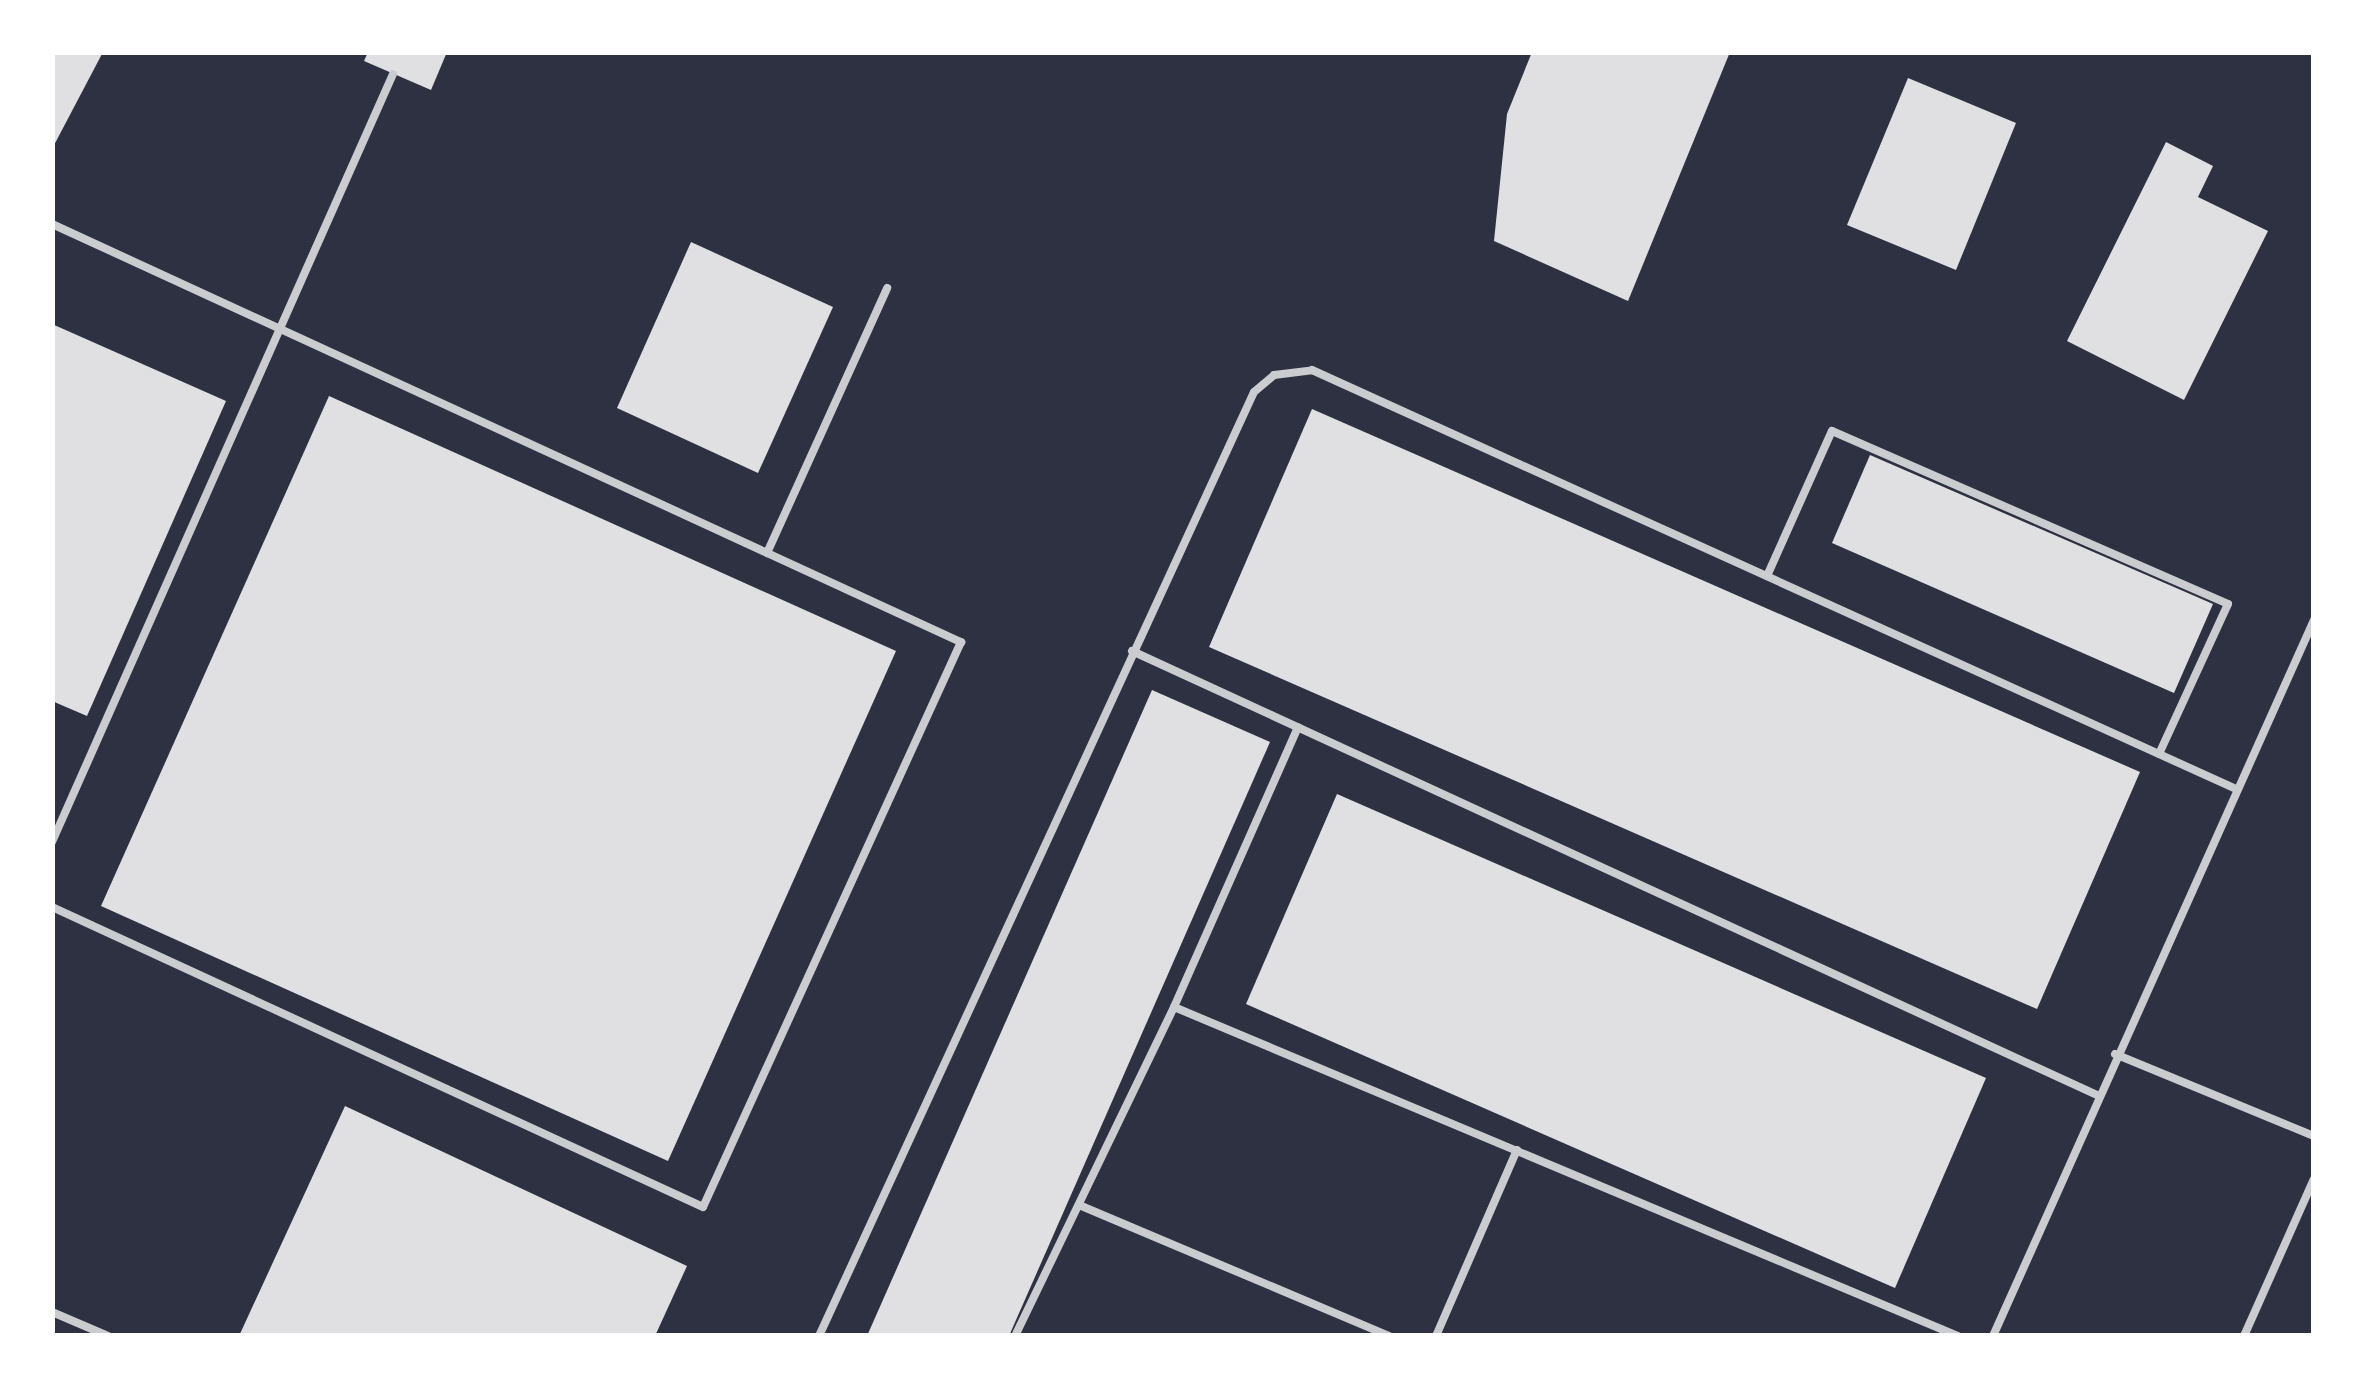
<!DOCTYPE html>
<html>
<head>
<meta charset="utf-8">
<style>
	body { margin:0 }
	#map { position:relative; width:2366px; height:1388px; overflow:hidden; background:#2d3142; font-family:"Roboto Condensed",sans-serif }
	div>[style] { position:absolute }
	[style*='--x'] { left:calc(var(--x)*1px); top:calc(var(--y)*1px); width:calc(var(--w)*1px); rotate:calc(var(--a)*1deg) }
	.building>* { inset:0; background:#e0e0e3 }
	.service>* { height:8px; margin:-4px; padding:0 4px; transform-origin:4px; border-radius:4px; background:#caccd0 }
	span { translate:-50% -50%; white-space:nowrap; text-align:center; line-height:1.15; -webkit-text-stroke:8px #fff; paint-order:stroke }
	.frame { position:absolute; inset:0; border:55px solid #fff; pointer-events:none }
</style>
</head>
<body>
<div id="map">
	<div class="building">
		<div style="clip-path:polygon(52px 52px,103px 52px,52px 149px)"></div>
		<div style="clip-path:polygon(368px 52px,447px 52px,431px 90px,364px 61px)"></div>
		<div style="clip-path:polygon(1532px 52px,1730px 52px,1628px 301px,1494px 241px,1507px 114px)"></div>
		<div style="clip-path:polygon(1908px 78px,2016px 123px,1956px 270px,1847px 225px)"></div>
		<div style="clip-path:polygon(2166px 142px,2213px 166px,2198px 197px,2268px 231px,2184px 400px,2067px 341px)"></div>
		<div style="clip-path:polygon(691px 242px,833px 307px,758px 473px,617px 408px)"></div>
		<div style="clip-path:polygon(52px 324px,226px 401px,87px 716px,52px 701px)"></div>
		<div style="clip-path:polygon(329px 396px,896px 651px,668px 1161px,101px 906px)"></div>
		<div style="clip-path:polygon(1312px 409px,2140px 772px,2037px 1009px,1209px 647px)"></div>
		<div style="clip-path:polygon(1870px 455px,2213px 604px,2174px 693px,1832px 543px)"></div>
		<div style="clip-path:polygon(1152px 690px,1270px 742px,1009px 1336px,867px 1336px)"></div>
		<div style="clip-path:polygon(1337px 794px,1986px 1078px,1895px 1288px,1246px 1004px)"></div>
		<div style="clip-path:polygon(345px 1106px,687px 1266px,655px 1336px,239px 1336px)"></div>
	</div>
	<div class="service">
		<div style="--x:52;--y:224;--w:1001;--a:24.7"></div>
		<div style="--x:961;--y:642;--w:621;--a:114.54"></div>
		<div style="--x:703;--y:1207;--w:717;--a:-155.26"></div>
		<div style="--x:767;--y:553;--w:291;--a:-65.6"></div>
		<div style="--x:1767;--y:576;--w:159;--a:-65.9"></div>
		<div style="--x:1832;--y:431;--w:432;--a:23.6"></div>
		<div style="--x:2228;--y:604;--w:165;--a:114.7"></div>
		<div style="--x:1132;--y:651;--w:1062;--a:24.71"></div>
		<div style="--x:52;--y:842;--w:840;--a:-66.06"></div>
		<div style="--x:1174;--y:1007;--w:850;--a:22.77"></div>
		<div style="--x:2115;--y:1054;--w:215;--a:22.4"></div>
		<div style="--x:1079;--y:1205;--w:337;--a:22.9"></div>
		<div style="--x:52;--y:1312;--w:61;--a:23.2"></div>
		<div style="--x:819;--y:1336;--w:1039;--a:-65.26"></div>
		<div style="--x:1254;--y:392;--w:26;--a:-40"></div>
		<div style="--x:1274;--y:375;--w:38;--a:-7"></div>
		<div style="--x:1312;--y:370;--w:1015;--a:24.39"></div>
		<div style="--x:1015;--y:1336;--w:365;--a:-64.2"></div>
		<div style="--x:1174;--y:1007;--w:306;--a:-66.1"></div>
		<div style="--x:1436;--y:1336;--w:203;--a:-66.5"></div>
		<div style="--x:1993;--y:1336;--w:785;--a:-65.85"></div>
		<div style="--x:2244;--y:1336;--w:172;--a:-66"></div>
	</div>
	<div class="frame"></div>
</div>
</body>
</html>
